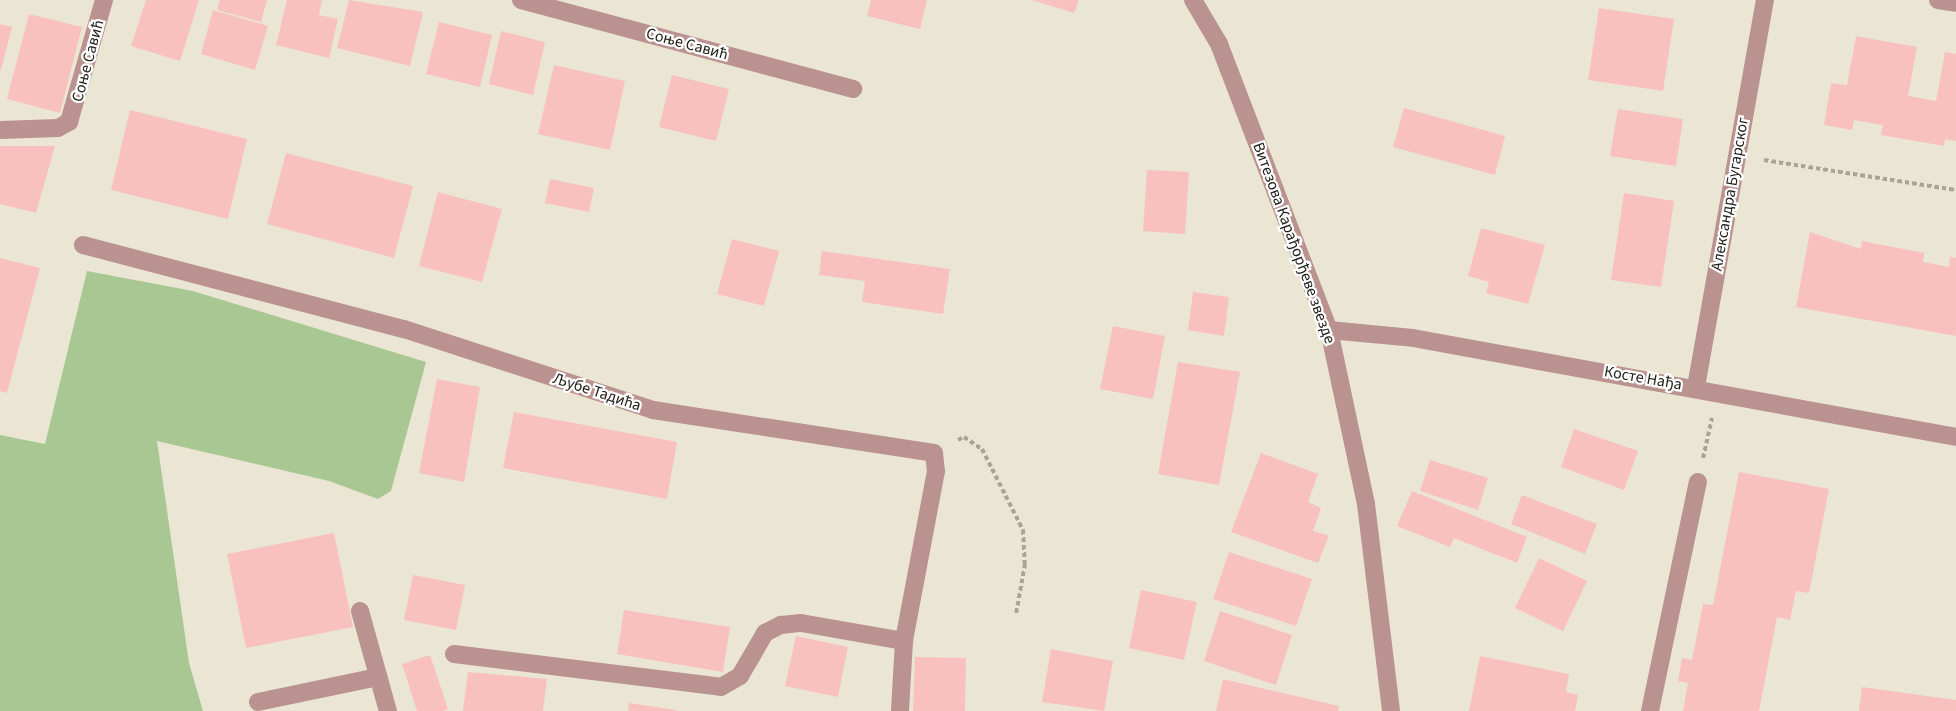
<!DOCTYPE html>
<html>
<head>
<meta charset="utf-8">
<style>
	body { margin:0 }
	#map { position:relative; width:1956px; height:711px; overflow:hidden; background:#ebe6d3; font-family:"Source Sans 3",sans-serif }
	div>[style] { position:absolute }
	[style*='--x'] { left:calc(var(--x)*1px); top:calc(var(--y)*1px); width:calc(var(--w)*1px); rotate:calc(var(--a)*1deg) }
	.green>* { inset:0; background:#a9c793 }
	.building>* { inset:0; background:#f8c1bd }
	.path>* { height:4px; margin-top:-2px; transform-origin:0; background:repeating-linear-gradient(90deg,#a8a595 0 4.5px,transparent 0 7.5px) }
	.minor>* { height:18px; margin:-9px; padding:0 9px; transform-origin:9px; border-radius:9px; background:#ba9391 }
	span { translate:-50% -50%; white-space:nowrap; text-align:center; line-height:1.15; -webkit-text-stroke:4.5px #fff; paint-order:stroke }
	.street-label { font-size:16px; color:#23221a }
</style>
</head>
<body>
<div id="map">
	<div class="green">
		<div style="clip-path:polygon(87px 271px,193px 291px,426px 362px,391px 491px,378px 499px,329px 481px,157px 441px,189px 663px,203px 711px,0 711px,0 435px,45px 444px)"></div>
	</div>
	<div class="building">
		<div style="clip-path:polygon(146px 0,199px 0,180px 61px,131px 46px)"></div>
		<div style="clip-path:polygon(220px 0,267px 0,261px 22px,217px 10px)"></div>
		<div style="clip-path:polygon(287px 0,322px 0,319px 15px,338px 19px,329px 58px,276px 45px)"></div>
		<div style="clip-path:polygon(349px 0,423px 12px,410px 66px,337px 48px)"></div>
		<div style="clip-path:polygon(871px 0,927px 0,920px 29px,867px 16px)"></div>
		<div style="clip-path:polygon(1032px 0,1079px 0,1074px 13px)"></div>
		<div style="clip-path:polygon(1599px 8px,1674px 19px,1663px 91px,1588px 80px)"></div>
		<div style="clip-path:polygon(213px 10px,268px 26px,255px 70px,201px 54px)"></div>
		<div style="clip-path:polygon(29px 14px,82px 27px,60px 113px,7px 99px)"></div>
		<div style="clip-path:polygon(439px 22px,492px 35px,480px 87px,426px 74px)"></div>
		<div style="clip-path:polygon(0 24px,12px 27px,1px 70px,0 70px)"></div>
		<div style="clip-path:polygon(501px 31px,545px 42px,533px 95px,489px 84px)"></div>
		<div style="clip-path:polygon(1856px 36px,1917px 47px,1908px 96px,1936px 101px,1945px 52px,1956px 54px,1956px 141px,1945px 139px,1944px 146px,1881px 135px,1883px 125px,1854px 120px,1852px 130px,1824px 125px,1831px 83px,1847px 85px)"></div>
		<div style="clip-path:polygon(554px 65px,625px 81px,610px 150px,538px 134px)"></div>
		<div style="clip-path:polygon(672px 75px,729px 89px,716px 141px,659px 127px)"></div>
		<div style="clip-path:polygon(1404px 108px,1505px 136px,1495px 175px,1393px 147px)"></div>
		<div style="clip-path:polygon(1618px 109px,1683px 119px,1676px 166px,1610px 156px)"></div>
		<div style="clip-path:polygon(130px 110px,247px 139px,228px 219px,111px 190px)"></div>
		<div style="clip-path:polygon(0 146px,55px 146px,36px 213px,0 204px)"></div>
		<div style="clip-path:polygon(286px 153px,413px 186px,394px 258px,267px 224px)"></div>
		<div style="clip-path:polygon(1147px 170px,1189px 172px,1185px 234px,1143px 231px)"></div>
		<div style="clip-path:polygon(550px 179px,594px 188px,589px 212px,545px 203px)"></div>
		<div style="clip-path:polygon(438px 192px,502px 209px,482px 282px,419px 266px)"></div>
		<div style="clip-path:polygon(1624px 193px,1674px 201px,1661px 287px,1611px 280px)"></div>
		<div style="clip-path:polygon(1481px 228px,1545px 245px,1528px 304px,1486px 293px,1489px 282px,1468px 276px)"></div>
		<div style="clip-path:polygon(1810px 232px,1861px 249px,1862px 241px,1924px 253px,1923px 262px,1949px 267px,1950px 257px,1956px 258px,1956px 336px,1796px 307px)"></div>
		<div style="clip-path:polygon(732px 239px,779px 251px,764px 306px,717px 294px)"></div>
		<div style="clip-path:polygon(822px 251px,950px 269px,943px 314px,862px 302px,865px 281px,819px 275px)"></div>
		<div style="clip-path:polygon(0 258px,40px 268px,7px 393px,0 391px)"></div>
		<div style="clip-path:polygon(1193px 292px,1229px 297px,1224px 336px,1188px 330px)"></div>
		<div style="clip-path:polygon(1113px 326px,1165px 336px,1153px 399px,1100px 389px)"></div>
		<div style="clip-path:polygon(1178px 362px,1240px 372px,1219px 485px,1158px 474px)"></div>
		<div style="clip-path:polygon(437px 379px,480px 387px,464px 482px,419px 473px)"></div>
		<div style="clip-path:polygon(514px 412px,677px 442px,667px 499px,503px 468px)"></div>
		<div style="clip-path:polygon(1574px 429px,1638px 451px,1624px 490px,1561px 467px)"></div>
		<div style="clip-path:polygon(1261px 453px,1318px 474px,1308px 502px,1321px 508px,1313px 531px,1329px 536px,1318px 563px,1231px 532px)"></div>
		<div style="clip-path:polygon(1430px 460px,1488px 478px,1478px 510px,1420px 491px)"></div>
		<div style="clip-path:polygon(1739px 472px,1829px 489px,1809px 593px,1796px 591px,1790px 620px,1777px 617px,1759px 711px,1683px 711px,1688px 683px,1678px 681px,1682px 658px,1692px 660px,1703px 604px,1713px 605px)"></div>
		<div style="clip-path:polygon(1412px 491px,1527px 537px,1517px 563px,1454px 538px,1450px 547px,1397px 526px)"></div>
		<div style="clip-path:polygon(1522px 495px,1597px 524px,1585px 554px,1511px 524px)"></div>
		<div style="clip-path:polygon(334px 533px,353px 627px,246px 648px,227px 554px)"></div>
		<div style="clip-path:polygon(1229px 552px,1312px 579px,1296px 626px,1213px 599px)"></div>
		<div style="clip-path:polygon(1539px 558px,1587px 581px,1563px 631px,1515px 608px)"></div>
		<div style="clip-path:polygon(413px 575px,465px 585px,456px 630px,404px 620px)"></div>
		<div style="clip-path:polygon(1141px 590px,1197px 602px,1184px 660px,1129px 648px)"></div>
		<div style="clip-path:polygon(624px 610px,730px 627px,723px 672px,617px 654px)"></div>
		<div style="clip-path:polygon(1220px 611px,1292px 635px,1276px 685px,1204px 661px)"></div>
		<div style="clip-path:polygon(796px 636px,848px 647px,838px 697px,785px 686px)"></div>
		<div style="clip-path:polygon(1051px 649px,1113px 661px,1104px 711px,1042px 702px)"></div>
		<div style="clip-path:polygon(430px 655px,448px 709px,443px 711px,417px 711px,402px 664px)"></div>
		<div style="clip-path:polygon(1480px 656px,1569px 674px,1566px 692px,1578px 695px,1575px 711px,1469px 711px)"></div>
		<div style="clip-path:polygon(915px 657px,966px 658px,965px 711px,913px 711px)"></div>
		<div style="clip-path:polygon(468px 672px,547px 679px,543px 711px,463px 711px)"></div>
		<div style="clip-path:polygon(1223px 679px,1339px 706px,1338px 711px,1216px 711px)"></div>
		<div style="clip-path:polygon(1862px 687px,1956px 700px,1956px 711px,1859px 711px)"></div>
		<div style="clip-path:polygon(629px 703px,676px 710px,676px 711px,628px 711px)"></div>
	</div>
	<div class="path">
		<div style="--x:1764;--y:160;--w:194;--a:8.9"></div>
		<div style="--x:958;--y:440;--w:7;--a:-27"></div>
		<div style="--x:964;--y:437;--w:22;--a:34"></div>
		<div style="--x:982;--y:449;--w:91;--a:63.2"></div>
		<div style="--x:1023;--y:530;--w:34;--a:87"></div>
		<div style="--x:1025;--y:564;--w:51;--a:100.2"></div>
		<div style="--x:1703;--y:458;--w:41;--a:-77.3"></div>
	</div>
	<div class="minor">
		<div style="--x:521;--y:0;--w:344;--a:15"></div>
		<div style="--x:1193;--y:0;--w:51;--a:59.4"></div>
		<div style="--x:1219;--y:44;--w:306;--a:69"></div>
		<div style="--x:1329;--y:330;--w:178;--a:78"></div>
		<div style="--x:1366;--y:504;--w:209;--a:83.1"></div>
		<div style="--x:1938;--y:0;--w:18;--a:9"></div>
		<div style="--x:0;--y:130;--w:58;--a:-2"></div>
		<div style="--x:58;--y:128;--w:13;--a:-29"></div>
		<div style="--x:69;--y:122;--w:127;--a:-74"></div>
		<div style="--x:83;--y:245;--w:332;--a:14.7"></div>
		<div style="--x:404;--y:329;--w:262;--a:18"></div>
		<div style="--x:653;--y:410;--w:284;--a:8.7"></div>
		<div style="--x:934;--y:453;--w:18;--a:84"></div>
		<div style="--x:936;--y:471;--w:173;--a:100.7"></div>
		<div style="--x:904;--y:641;--w:70;--a:93.3"></div>
		<div style="--x:1329;--y:330;--w:84;--a:5.4"></div>
		<div style="--x:1413;--y:338;--w:552;--a:10.33"></div>
		<div style="--x:1696;--y:387;--w:393;--a:-79.9"></div>
		<div style="--x:360;--y:611;--w:104;--a:74.4"></div>
		<div style="--x:454;--y:654;--w:269;--a:7"></div>
		<div style="--x:721;--y:687;--w:22;--a:-30"></div>
		<div style="--x:740;--y:676;--w:50;--a:-59.8"></div>
		<div style="--x:765;--y:633;--w:18;--a:-27"></div>
		<div style="--x:781;--y:625;--w:20;--a:-6"></div>
		<div style="--x:801;--y:623;--w:105;--a:9.9"></div>
		<div style="--x:258;--y:702;--w:123;--a:-11.8"></div>
		<div style="--x:1650;--y:711;--w:234;--a:-78.2"></div>
	</div>
	<div class="street-label">
		<span style="left:687px;top:44px;rotate:15deg">Соње Савић</span>
		<span style="left:88px;top:61px;rotate:-75deg">Соње Савић</span>
		<span style="left:1730px;top:194px;rotate:-80deg">Александра Бугарског</span>
		<span style="left:1294px;top:243px;rotate:70deg">Витезова Карађорђеве звезде</span>
		<span style="left:1643px;top:378px;rotate:10deg">Косте Нађа</span>
		<span style="left:597px;top:392px;rotate:18deg">Љубе Тадића</span>
	</div>
</div>
</body>
</html>
